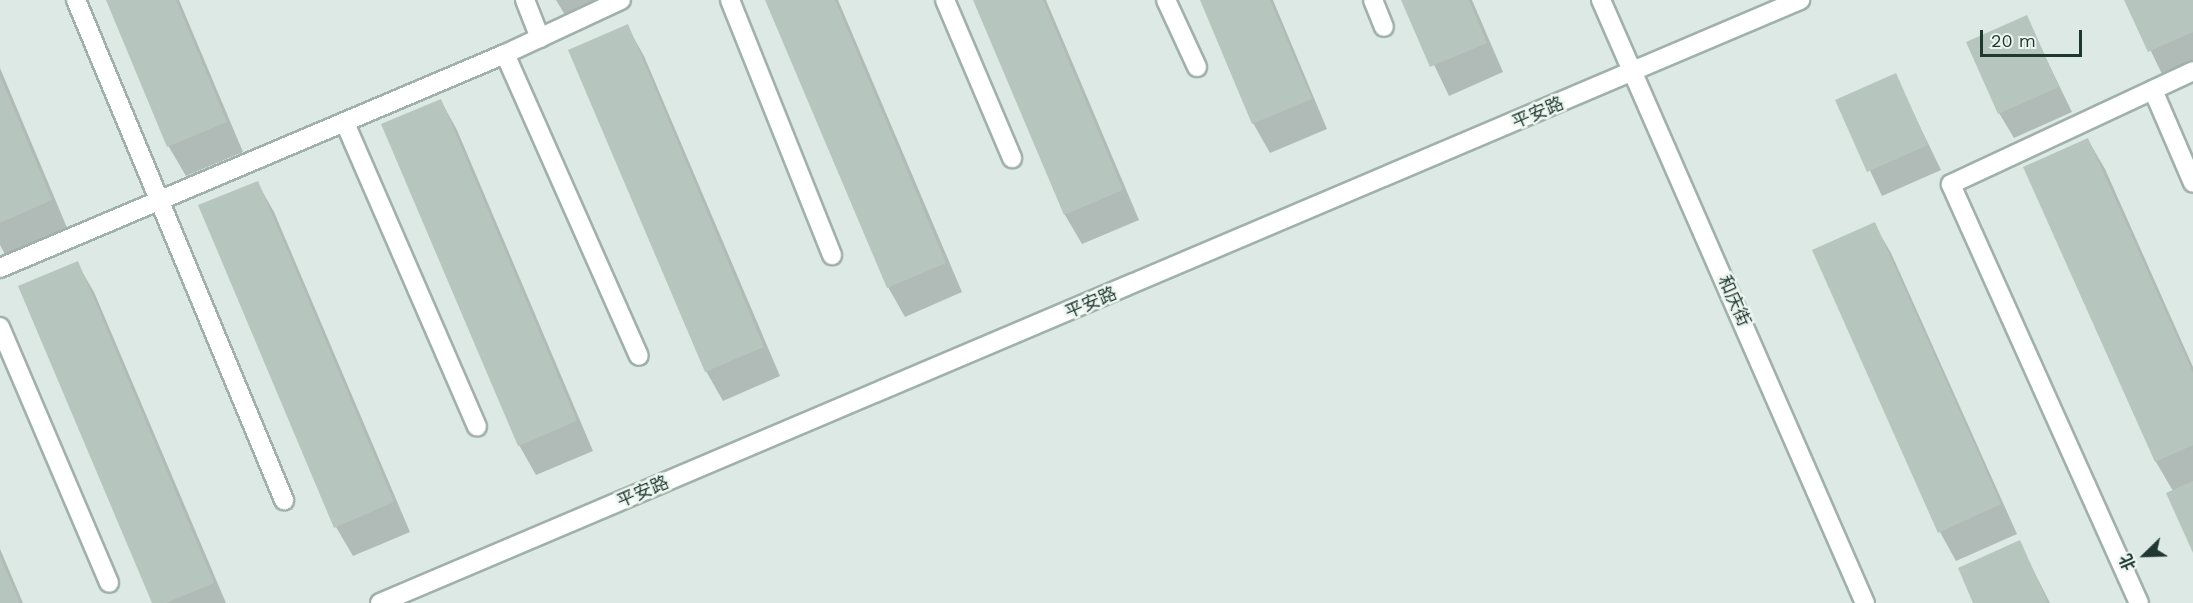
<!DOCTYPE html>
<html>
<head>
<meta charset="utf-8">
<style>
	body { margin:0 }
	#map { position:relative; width:2193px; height:603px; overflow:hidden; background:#dde9e4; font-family:"Work Sans","Noto Sans SC",sans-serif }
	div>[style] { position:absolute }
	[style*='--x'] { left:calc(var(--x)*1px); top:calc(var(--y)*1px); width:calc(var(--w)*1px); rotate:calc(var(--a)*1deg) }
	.shadow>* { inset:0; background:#0003 }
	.building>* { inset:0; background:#b6c6bf }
	.roads { filter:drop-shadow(2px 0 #a0b0ab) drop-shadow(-2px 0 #a0b0ab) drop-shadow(0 2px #a0b0ab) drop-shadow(0 -2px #a0b0ab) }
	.lane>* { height:18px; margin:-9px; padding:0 9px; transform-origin:9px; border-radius:9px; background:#fff }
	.secondary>* { height:18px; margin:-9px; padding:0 9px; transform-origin:9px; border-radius:9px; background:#fff }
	span { translate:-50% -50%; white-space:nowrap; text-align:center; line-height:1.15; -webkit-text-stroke:5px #edf6f1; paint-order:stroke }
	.street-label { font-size:18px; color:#1f3831 }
	.north { position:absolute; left:2115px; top:525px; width:60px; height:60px; -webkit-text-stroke:4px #edf6f1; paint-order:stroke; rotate:247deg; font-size:16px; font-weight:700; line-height:24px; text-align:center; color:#1f3831 }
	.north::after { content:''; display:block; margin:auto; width:21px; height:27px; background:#1f3831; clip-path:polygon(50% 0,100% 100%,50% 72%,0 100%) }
	.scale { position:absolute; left:1980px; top:30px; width:102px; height:27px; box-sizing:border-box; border:3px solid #1f3831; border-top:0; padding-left:8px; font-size:18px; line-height:21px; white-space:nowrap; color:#1f3831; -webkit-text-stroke:4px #edf6f1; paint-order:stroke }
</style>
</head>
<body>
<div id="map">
	<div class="shadow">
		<div style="clip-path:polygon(108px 0,179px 0,243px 152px,186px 176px,169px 147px)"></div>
		<div style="clip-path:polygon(556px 0,600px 0,565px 15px)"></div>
		<div style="clip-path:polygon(767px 0,838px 0,962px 292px,905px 317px,888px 287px)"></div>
		<div style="clip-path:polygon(974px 0,1046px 0,1139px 220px,1082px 244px,1065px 215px)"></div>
		<div style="clip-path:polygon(1201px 0,1273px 0,1327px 129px,1270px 153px,1253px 123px)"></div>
		<div style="clip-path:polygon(1403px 0,1472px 0,1503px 72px,1449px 96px)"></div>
		<div style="clip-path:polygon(2126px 0,2193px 0,2193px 63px,2163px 76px)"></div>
		<div style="clip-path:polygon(2026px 17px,2072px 112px,2014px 138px,1999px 113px)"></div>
		<div style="clip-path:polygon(627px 26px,644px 56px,780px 376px,723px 401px,706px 371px)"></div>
		<div style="clip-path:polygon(0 68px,68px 230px,6px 256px,0 245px)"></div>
		<div style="clip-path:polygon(1895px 75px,1941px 170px,1882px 196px,1837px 101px)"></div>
		<div style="clip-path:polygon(441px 101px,457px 130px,593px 451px,536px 475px,519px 445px)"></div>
		<div style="clip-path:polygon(2088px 140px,2105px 169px,2193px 367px,2193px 549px,2173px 491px,2156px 462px,2025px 168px)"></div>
		<div style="clip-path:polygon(257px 182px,274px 212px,410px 532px,353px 556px,336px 527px)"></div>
		<div style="clip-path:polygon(1874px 224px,1891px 253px,2017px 534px,1956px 561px,1940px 532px)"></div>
		<div style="clip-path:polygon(77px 263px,94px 292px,226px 603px,154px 603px)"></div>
		<div style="clip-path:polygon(2019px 542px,2050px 603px,1975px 603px)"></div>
		<div style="clip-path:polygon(0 549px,23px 603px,0 603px)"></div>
	</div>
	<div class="building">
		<div style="clip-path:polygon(106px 0,176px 0,227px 122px,167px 147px)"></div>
		<div style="clip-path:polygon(765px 0,835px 0,946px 263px,887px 288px)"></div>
		<div style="clip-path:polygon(973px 0,1043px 0,1123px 190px,1064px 215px)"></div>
		<div style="clip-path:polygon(1200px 0,1270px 0,1312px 99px,1252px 124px)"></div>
		<div style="clip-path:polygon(1401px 0,1469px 0,1487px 43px,1430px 67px)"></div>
		<div style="clip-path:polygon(2124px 0,2193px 0,2193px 32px,2148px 52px)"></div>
		<div style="clip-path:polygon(2027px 15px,2059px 87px,1998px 114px,1966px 42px)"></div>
		<div style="clip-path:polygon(628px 24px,764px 347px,705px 372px,568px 50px)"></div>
		<div style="clip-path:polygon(1896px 73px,1928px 145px,1867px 172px,1835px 100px)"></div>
		<div style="clip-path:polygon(0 76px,52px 200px,0 223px)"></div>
		<div style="clip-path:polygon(441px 99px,577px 421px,518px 446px,381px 124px)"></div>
		<div style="clip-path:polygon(2088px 138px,2193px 373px,2193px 445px,2155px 462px,2023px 167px)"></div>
		<div style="clip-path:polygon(258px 181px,394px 502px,334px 528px,198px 205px)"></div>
		<div style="clip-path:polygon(1875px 222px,2001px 504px,1938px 533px,1812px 250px)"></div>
		<div style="clip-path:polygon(78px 261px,214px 583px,166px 603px,152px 603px,18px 286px)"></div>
		<div style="clip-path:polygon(2193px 481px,2193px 553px,2166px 493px)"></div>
		<div style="clip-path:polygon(2020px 540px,2048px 603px,1973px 603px,1958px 568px)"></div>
		<div style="clip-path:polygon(0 556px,20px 603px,0 603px)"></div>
	</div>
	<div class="roads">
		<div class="lane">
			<div style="--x:76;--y:0;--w:542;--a:67.41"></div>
			<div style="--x:525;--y:0;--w:41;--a:68.5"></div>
			<div style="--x:730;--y:0;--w:275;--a:68.2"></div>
			<div style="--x:945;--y:0;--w:172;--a:67"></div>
			<div style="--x:1166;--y:0;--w:74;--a:65.2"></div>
			<div style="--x:1373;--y:0;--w:29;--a:68"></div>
			<div style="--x:505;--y:54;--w:330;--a:66.1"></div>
			<div style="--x:2153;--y:90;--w:101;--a:66.7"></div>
			<div style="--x:345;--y:123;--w:331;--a:66.5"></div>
			<div style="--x:0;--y:268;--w:548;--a:-22.97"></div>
			<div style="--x:505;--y:54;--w:128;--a:-25"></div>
			<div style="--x:0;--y:327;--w:278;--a:66.9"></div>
			<div style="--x:2139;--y:603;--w:459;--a:-114.2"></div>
			<div style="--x:1951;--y:184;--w:267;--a:-25"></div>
		</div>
		<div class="secondary">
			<div style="--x:1601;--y:0;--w:658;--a:66.36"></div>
			<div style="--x:380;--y:603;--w:1543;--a:-23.01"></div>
		</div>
	</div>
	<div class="street-label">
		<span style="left:1538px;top:113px;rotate:-23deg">平安路</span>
		<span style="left:1734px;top:301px;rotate:66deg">和庆街</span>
		<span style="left:1091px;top:303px;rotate:-23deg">平安路</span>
		<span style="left:643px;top:492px;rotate:-23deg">平安路</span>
	</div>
	<div class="north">北</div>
	<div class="scale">20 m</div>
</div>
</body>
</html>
